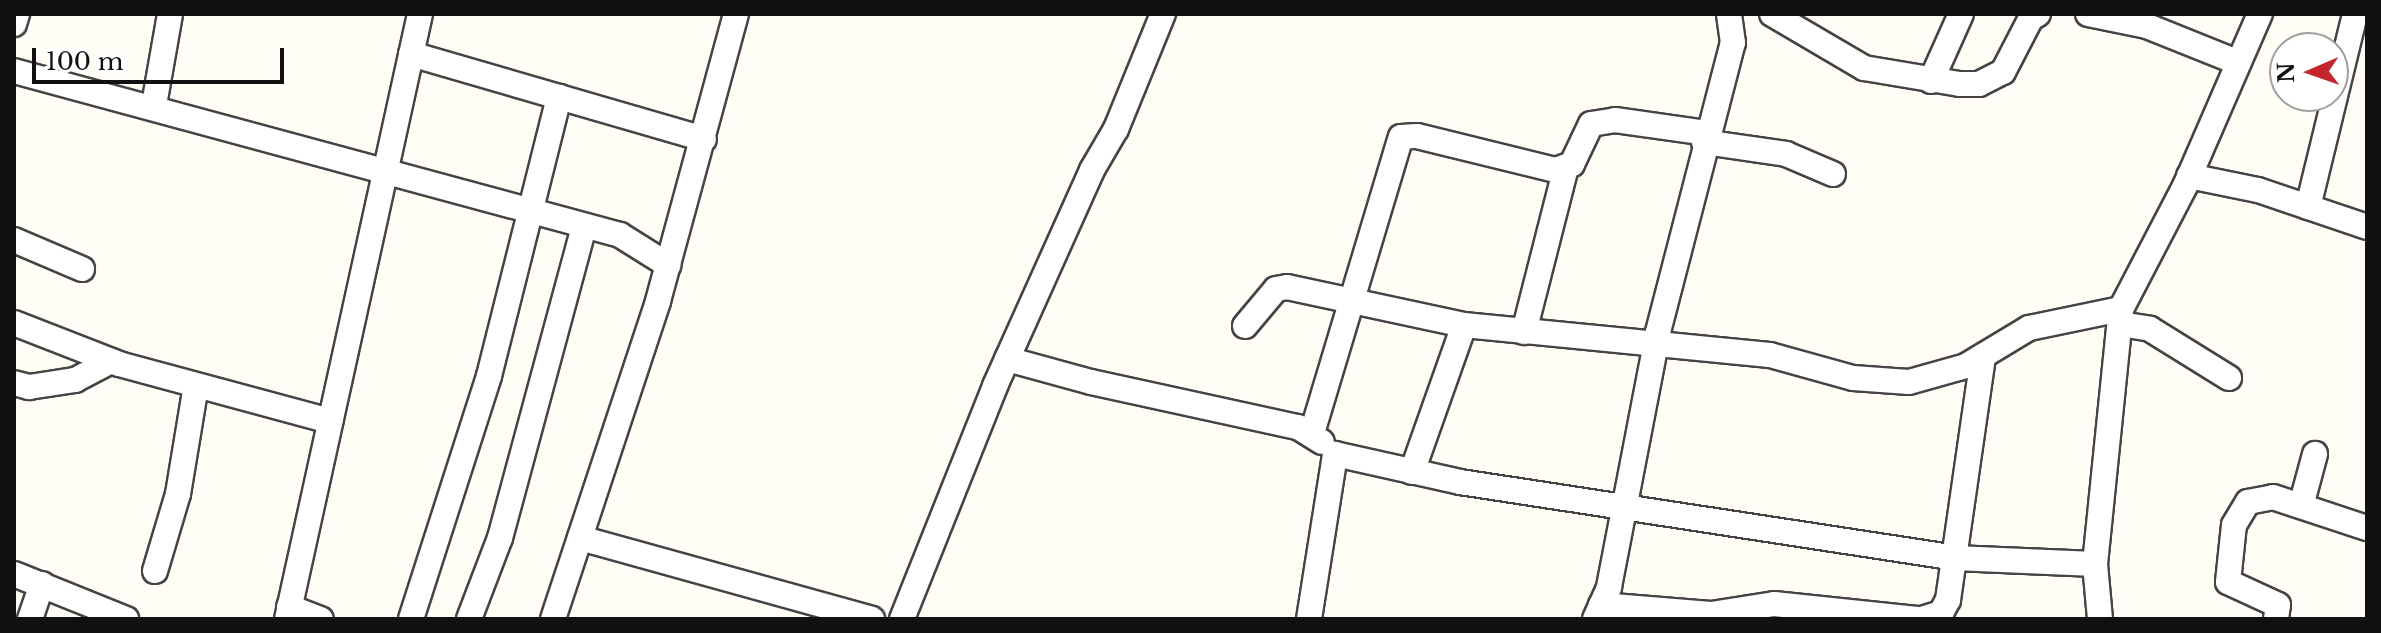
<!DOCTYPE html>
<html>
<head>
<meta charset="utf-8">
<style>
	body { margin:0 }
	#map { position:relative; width:2381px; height:633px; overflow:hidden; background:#fffdf5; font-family:"Libre Baskerville",serif }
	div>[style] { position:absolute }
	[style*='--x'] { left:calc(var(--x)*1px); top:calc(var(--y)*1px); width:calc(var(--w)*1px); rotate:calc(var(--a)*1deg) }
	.roads { filter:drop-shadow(2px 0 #444) drop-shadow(-2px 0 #444) drop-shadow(0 2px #444) drop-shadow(0 -2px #444) }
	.minor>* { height:24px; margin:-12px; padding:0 12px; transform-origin:12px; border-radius:12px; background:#fff }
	span { translate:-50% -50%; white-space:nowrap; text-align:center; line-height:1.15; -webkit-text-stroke:8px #fff; paint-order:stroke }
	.frame { position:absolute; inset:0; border:16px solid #111; pointer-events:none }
	.north { position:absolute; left:2269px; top:32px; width:80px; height:80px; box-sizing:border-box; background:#fff; border:2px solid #a0a0a0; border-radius:50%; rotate:268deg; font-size:22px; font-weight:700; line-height:32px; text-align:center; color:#111 }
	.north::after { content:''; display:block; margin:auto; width:28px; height:36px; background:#c4262e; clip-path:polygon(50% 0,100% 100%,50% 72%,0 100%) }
	.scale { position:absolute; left:32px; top:48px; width:252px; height:36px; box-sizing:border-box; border:4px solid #111; border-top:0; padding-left:10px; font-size:24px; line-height:28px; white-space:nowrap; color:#111; -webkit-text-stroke:6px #fff; paint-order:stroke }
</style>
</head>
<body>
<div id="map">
	<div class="roads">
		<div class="minor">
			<div style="--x:1772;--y:14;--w:107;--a:30.4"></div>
			<div style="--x:1864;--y:68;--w:97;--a:9.5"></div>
			<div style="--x:1960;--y:84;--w:19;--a:0"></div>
			<div style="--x:1979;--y:84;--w:27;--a:-27"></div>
			<div style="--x:2003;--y:72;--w:61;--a:-62.6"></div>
			<div style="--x:2031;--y:18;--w:8;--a:-30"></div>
			<div style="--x:2088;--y:14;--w:60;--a:11.5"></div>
			<div style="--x:2147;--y:26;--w:97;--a:21.8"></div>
			<div style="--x:14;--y:24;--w:10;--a:-73"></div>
			<div style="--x:411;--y:54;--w:305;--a:16.2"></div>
			<div style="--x:14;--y:71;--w:628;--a:15.14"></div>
			<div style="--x:620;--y:235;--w:57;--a:32"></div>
			<div style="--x:1931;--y:81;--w:73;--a:-65.9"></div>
			<div style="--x:154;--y:105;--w:92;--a:-80"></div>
			<div style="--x:1704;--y:142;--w:83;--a:8.3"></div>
			<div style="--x:1786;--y:154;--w:51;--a:23.1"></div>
			<div style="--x:2189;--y:176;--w:70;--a:11.5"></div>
			<div style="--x:2258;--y:190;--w:115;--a:18.7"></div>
			<div style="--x:2308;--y:207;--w:199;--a:-76.3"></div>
			<div style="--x:14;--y:240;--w:74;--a:23.1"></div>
			<div style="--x:14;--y:323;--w:113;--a:21.3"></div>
			<div style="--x:119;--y:364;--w:219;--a:15.1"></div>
			<div style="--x:2120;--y:324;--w:30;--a:9"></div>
			<div style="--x:2150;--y:329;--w:93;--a:31.8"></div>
			<div style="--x:1245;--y:326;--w:48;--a:-50"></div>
			<div style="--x:1276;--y:289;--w:11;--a:-10"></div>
			<div style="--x:1287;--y:287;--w:181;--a:12.1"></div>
			<div style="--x:1464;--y:325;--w:307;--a:5.6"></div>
			<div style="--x:1770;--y:355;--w:86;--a:15.5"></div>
			<div style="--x:1853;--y:378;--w:56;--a:4.1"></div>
			<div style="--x:1909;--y:382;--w:59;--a:-15.7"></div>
			<div style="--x:1966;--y:366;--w:74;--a:-31.1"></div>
			<div style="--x:2029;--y:328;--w:94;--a:-11.7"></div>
			<div style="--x:1524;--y:332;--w:170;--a:-75.7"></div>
			<div style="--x:1007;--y:359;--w:87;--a:15.3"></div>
			<div style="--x:1091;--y:382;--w:212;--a:12.3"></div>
			<div style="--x:1298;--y:427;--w:28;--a:32"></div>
			<div style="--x:14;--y:383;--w:16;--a:15"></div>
			<div style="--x:29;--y:387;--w:47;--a:-8.7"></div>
			<div style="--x:75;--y:380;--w:41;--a:-27.8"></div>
			<div style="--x:1312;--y:433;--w:309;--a:-73.3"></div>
			<div style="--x:1401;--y:137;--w:16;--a:-4"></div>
			<div style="--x:1417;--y:136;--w:142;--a:13.8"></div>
			<div style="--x:1555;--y:170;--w:18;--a:-19"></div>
			<div style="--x:1572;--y:164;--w:44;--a:-64.6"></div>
			<div style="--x:1591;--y:124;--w:24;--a:-9"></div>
			<div style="--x:1615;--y:120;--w:92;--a:8.1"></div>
			<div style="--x:1412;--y:472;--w:156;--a:-70.5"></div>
			<div style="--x:2301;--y:506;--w:54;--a:-74.9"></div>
			<div style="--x:580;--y:538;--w:303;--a:15.5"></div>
			<div style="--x:155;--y:571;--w:80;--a:-73.4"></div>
			<div style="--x:178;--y:494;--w:110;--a:-80.6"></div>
			<div style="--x:14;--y:574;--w:121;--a:21.9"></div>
			<div style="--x:1601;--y:605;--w:110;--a:4.7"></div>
			<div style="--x:1711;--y:614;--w:64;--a:-9"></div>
			<div style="--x:1774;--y:604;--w:144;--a:6"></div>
			<div style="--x:289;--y:607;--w:34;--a:21"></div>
			<div style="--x:30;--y:619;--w:37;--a:-71"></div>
			<div style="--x:287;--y:619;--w:619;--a:-77.6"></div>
			<div style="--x:411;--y:619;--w:255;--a:-72.2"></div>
			<div style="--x:489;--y:376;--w:288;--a:-75.9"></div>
			<div style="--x:469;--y:619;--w:87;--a:-69.1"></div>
			<div style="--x:500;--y:538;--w:323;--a:-74.9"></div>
			<div style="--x:553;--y:619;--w:335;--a:-71.7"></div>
			<div style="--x:658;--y:301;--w:297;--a:-74.8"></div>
			<div style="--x:902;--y:619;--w:251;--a:-68.2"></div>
			<div style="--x:995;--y:386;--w:237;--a:-65.8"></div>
			<div style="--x:1092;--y:170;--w:48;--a:-59.7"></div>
			<div style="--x:1116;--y:129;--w:124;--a:-67.8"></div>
			<div style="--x:1309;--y:619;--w:167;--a:-81"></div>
			<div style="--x:1335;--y:454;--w:128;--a:12.6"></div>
			<div style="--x:1460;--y:482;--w:500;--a:8.7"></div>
			<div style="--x:1954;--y:558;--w:141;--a:2.4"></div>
			<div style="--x:1595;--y:619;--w:35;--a:-66"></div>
			<div style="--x:1609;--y:587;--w:260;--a:-79.1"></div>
			<div style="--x:1658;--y:332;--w:299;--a:-75.5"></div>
			<div style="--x:1733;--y:43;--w:29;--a:-98"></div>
			<div style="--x:1922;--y:619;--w:20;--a:-18"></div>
			<div style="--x:1941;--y:613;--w:15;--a:-62"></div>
			<div style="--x:1948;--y:600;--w:246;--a:-81.8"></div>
			<div style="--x:2100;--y:619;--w:55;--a:-95.2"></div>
			<div style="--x:2095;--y:564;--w:256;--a:-84.2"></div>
			<div style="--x:2121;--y:309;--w:141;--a:-62.5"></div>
			<div style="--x:2186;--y:184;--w:185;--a:-66.5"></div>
			<div style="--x:2276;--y:619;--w:14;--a:-82"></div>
			<div style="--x:2278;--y:605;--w:55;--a:-155.3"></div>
			<div style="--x:2228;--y:582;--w:57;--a:-84"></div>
			<div style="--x:2234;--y:525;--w:27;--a:-59"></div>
			<div style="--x:2248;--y:502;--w:25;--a:-11"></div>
			<div style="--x:2273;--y:497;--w:99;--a:18.3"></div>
		</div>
	</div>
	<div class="frame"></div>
	<div class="north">N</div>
	<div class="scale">100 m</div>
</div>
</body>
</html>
